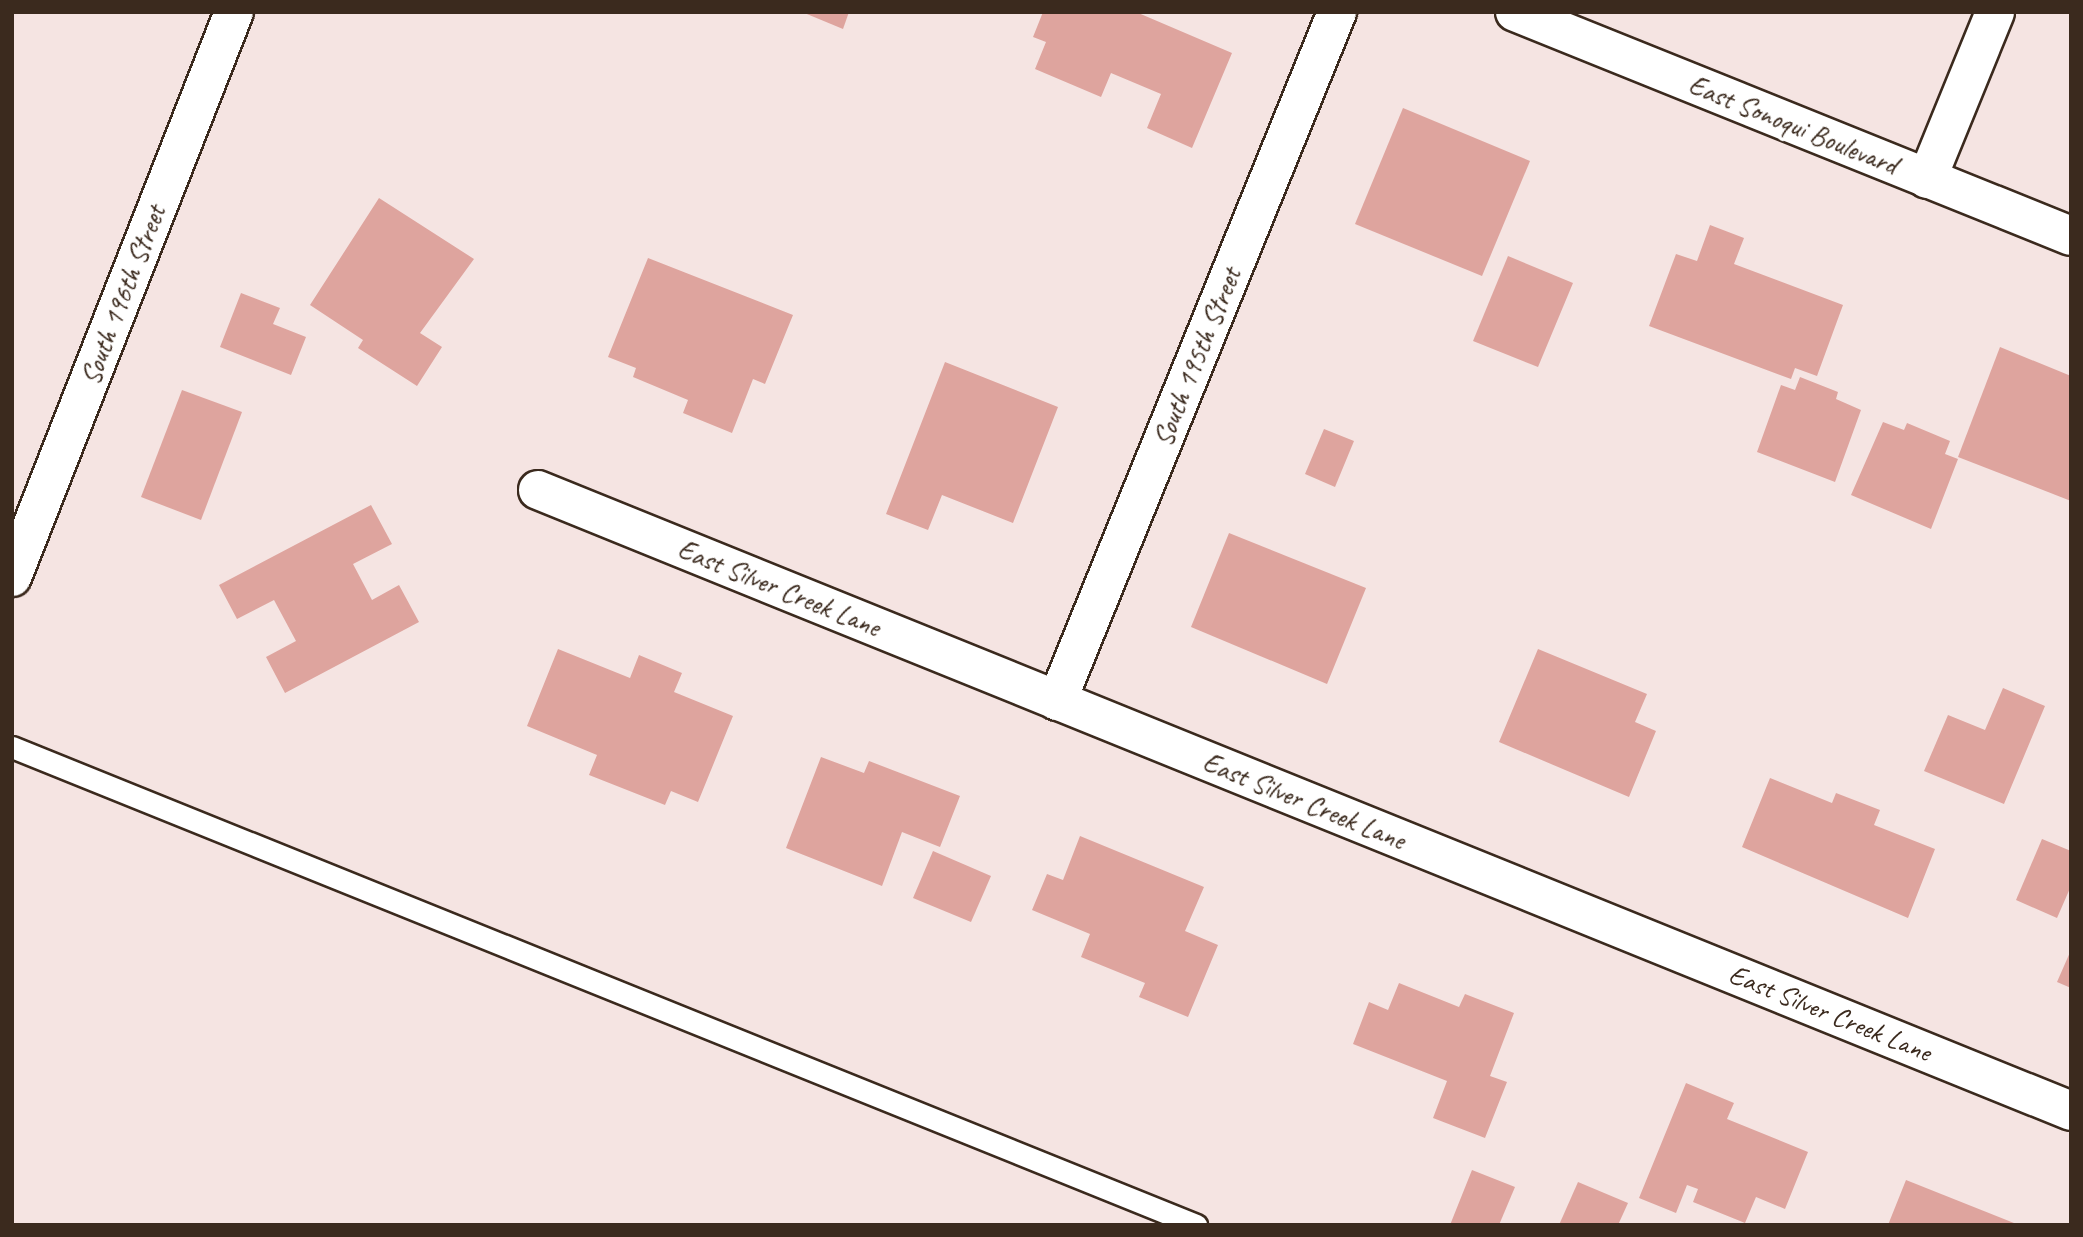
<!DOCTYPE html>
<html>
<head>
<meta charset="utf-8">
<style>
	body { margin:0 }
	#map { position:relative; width:2083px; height:1237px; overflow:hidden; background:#f5e4e2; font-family:Caveat,sans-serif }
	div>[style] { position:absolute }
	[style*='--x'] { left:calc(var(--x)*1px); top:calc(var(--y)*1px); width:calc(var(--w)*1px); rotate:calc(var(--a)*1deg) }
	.building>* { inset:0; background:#dea49e }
	.roads { filter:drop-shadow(2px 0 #3b2a1e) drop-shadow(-2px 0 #3b2a1e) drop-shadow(0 2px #3b2a1e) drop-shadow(0 -2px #3b2a1e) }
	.service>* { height:21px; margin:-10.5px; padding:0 10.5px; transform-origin:10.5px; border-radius:10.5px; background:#fff }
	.minor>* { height:38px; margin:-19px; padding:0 19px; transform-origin:19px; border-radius:19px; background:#fff }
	span { translate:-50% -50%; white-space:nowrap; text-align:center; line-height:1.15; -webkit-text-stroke:7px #fff; paint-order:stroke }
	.street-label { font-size:28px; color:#3b2a1e }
	.frame { position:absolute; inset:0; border:14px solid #3b2a1e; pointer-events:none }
</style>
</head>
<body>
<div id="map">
	<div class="building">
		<div style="clip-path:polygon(802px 12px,849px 12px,843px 29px)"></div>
		<div style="clip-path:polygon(1043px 12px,1136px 12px,1232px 53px,1192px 148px,1147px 128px,1161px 94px,1111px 73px,1101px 97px,1035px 69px,1046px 42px,1033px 37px)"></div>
		<div style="clip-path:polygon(1403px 108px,1530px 161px,1482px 276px,1355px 224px)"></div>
		<div style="clip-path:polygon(379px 198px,474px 259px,420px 333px,442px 347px,417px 386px,358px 348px,363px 340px,310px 305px)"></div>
		<div style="clip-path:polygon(1710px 225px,1744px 238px,1734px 264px,1843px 305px,1817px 376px,1795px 368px,1791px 379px,1649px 326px,1676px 254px,1697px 261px)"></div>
		<div style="clip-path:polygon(1508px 256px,1573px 283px,1538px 367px,1473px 341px)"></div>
		<div style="clip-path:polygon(648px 258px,793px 315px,765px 384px,753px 379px,732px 433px,683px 413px,688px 400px,633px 377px,636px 368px,608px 357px)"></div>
		<div style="clip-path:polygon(241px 293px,280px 308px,273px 324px,306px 337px,291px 375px,220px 347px)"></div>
		<div style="clip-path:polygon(2000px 347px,2071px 376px,2071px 501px,1958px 457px)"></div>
		<div style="clip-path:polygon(945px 362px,1058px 407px,1013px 523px,942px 495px,928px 530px,886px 514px)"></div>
		<div style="clip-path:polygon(1800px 377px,1838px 392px,1836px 399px,1861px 410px,1835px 482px,1757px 452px,1781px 385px,1795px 390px)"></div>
		<div style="clip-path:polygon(182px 390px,242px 412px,201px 520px,141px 497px)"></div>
		<div style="clip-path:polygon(1883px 422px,1904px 430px,1907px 423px,1950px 441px,1945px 454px,1958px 459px,1931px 529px,1851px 495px)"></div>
		<div style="clip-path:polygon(1324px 429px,1354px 441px,1335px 487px,1305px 474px)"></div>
		<div style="clip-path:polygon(371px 505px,392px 544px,353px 564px,372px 600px,399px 585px,419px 622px,285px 693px,266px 657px,296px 641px,274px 600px,237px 619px,219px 585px)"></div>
		<div style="clip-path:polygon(1229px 533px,1366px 588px,1327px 684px,1191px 627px)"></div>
		<div style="clip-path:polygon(558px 649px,630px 678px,639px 655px,682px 673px,674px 692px,733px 716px,698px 802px,671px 791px,665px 805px,589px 775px,597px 755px,527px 726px)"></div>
		<div style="clip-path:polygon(1538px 649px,1647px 694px,1635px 722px,1656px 731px,1629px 797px,1499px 742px)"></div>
		<div style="clip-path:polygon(2003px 688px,2045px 706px,2004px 804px,1924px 771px,1948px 715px,1985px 730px)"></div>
		<div style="clip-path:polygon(821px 757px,864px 773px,869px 761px,960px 796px,940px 847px,902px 832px,882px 886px,786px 848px)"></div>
		<div style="clip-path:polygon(1770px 778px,1832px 803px,1836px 793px,1880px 810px,1874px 825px,1935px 849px,1908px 918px,1742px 847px)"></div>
		<div style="clip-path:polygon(1080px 836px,1204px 887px,1185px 931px,1218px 945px,1188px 1017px,1139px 997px,1145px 983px,1081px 957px,1090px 934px,1032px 910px,1047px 874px,1063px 880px)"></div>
		<div style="clip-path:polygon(2042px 839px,2071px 851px,2071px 886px,2057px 918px,2016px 900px)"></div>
		<div style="clip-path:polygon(933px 851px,991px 876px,971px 922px,913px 898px)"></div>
		<div style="clip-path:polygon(2071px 950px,2071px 988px,2057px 982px)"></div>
		<div style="clip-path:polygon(1399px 983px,1459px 1007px,1465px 994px,1514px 1013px,1490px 1076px,1507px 1082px,1485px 1138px,1433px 1118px,1447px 1081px,1353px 1044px,1369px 1002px,1388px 1010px)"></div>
		<div style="clip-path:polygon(1686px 1083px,1734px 1103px,1727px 1119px,1808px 1152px,1785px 1209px,1756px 1197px,1745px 1223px,1693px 1202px,1698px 1189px,1687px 1185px,1676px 1213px,1639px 1198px)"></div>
		<div style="clip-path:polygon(1472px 1170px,1515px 1187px,1499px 1225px,1450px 1225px)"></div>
		<div style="clip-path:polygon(1906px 1180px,2019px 1225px,1888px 1225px)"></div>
		<div style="clip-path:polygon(1578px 1182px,1628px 1203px,1618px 1225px,1559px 1225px)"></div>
	</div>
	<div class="roads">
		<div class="service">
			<div style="--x:12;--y:747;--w:1277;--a:21.98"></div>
		</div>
		<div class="minor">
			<div style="--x:1515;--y:12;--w:599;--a:21.94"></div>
			<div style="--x:1927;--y:179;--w:180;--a:-67.8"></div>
			<div style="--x:538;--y:490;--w:1654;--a:22.05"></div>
			<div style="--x:12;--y:577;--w:607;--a:-68.55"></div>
			<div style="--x:1057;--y:701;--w:744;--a:-67.88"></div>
		</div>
	</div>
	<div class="street-label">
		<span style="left:1793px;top:125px;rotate:22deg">East Sonoqui Boulevard</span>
		<span style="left:123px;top:295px;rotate:-69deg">South 196th Street</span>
		<span style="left:1197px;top:357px;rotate:-68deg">South 195th Street</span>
		<span style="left:779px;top:588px;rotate:22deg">East Silver Creek Lane</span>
		<span style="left:1304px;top:801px;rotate:22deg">East Silver Creek Lane</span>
		<span style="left:1830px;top:1013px;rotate:22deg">East Silver Creek Lane</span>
	</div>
	<div class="frame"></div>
</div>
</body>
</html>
